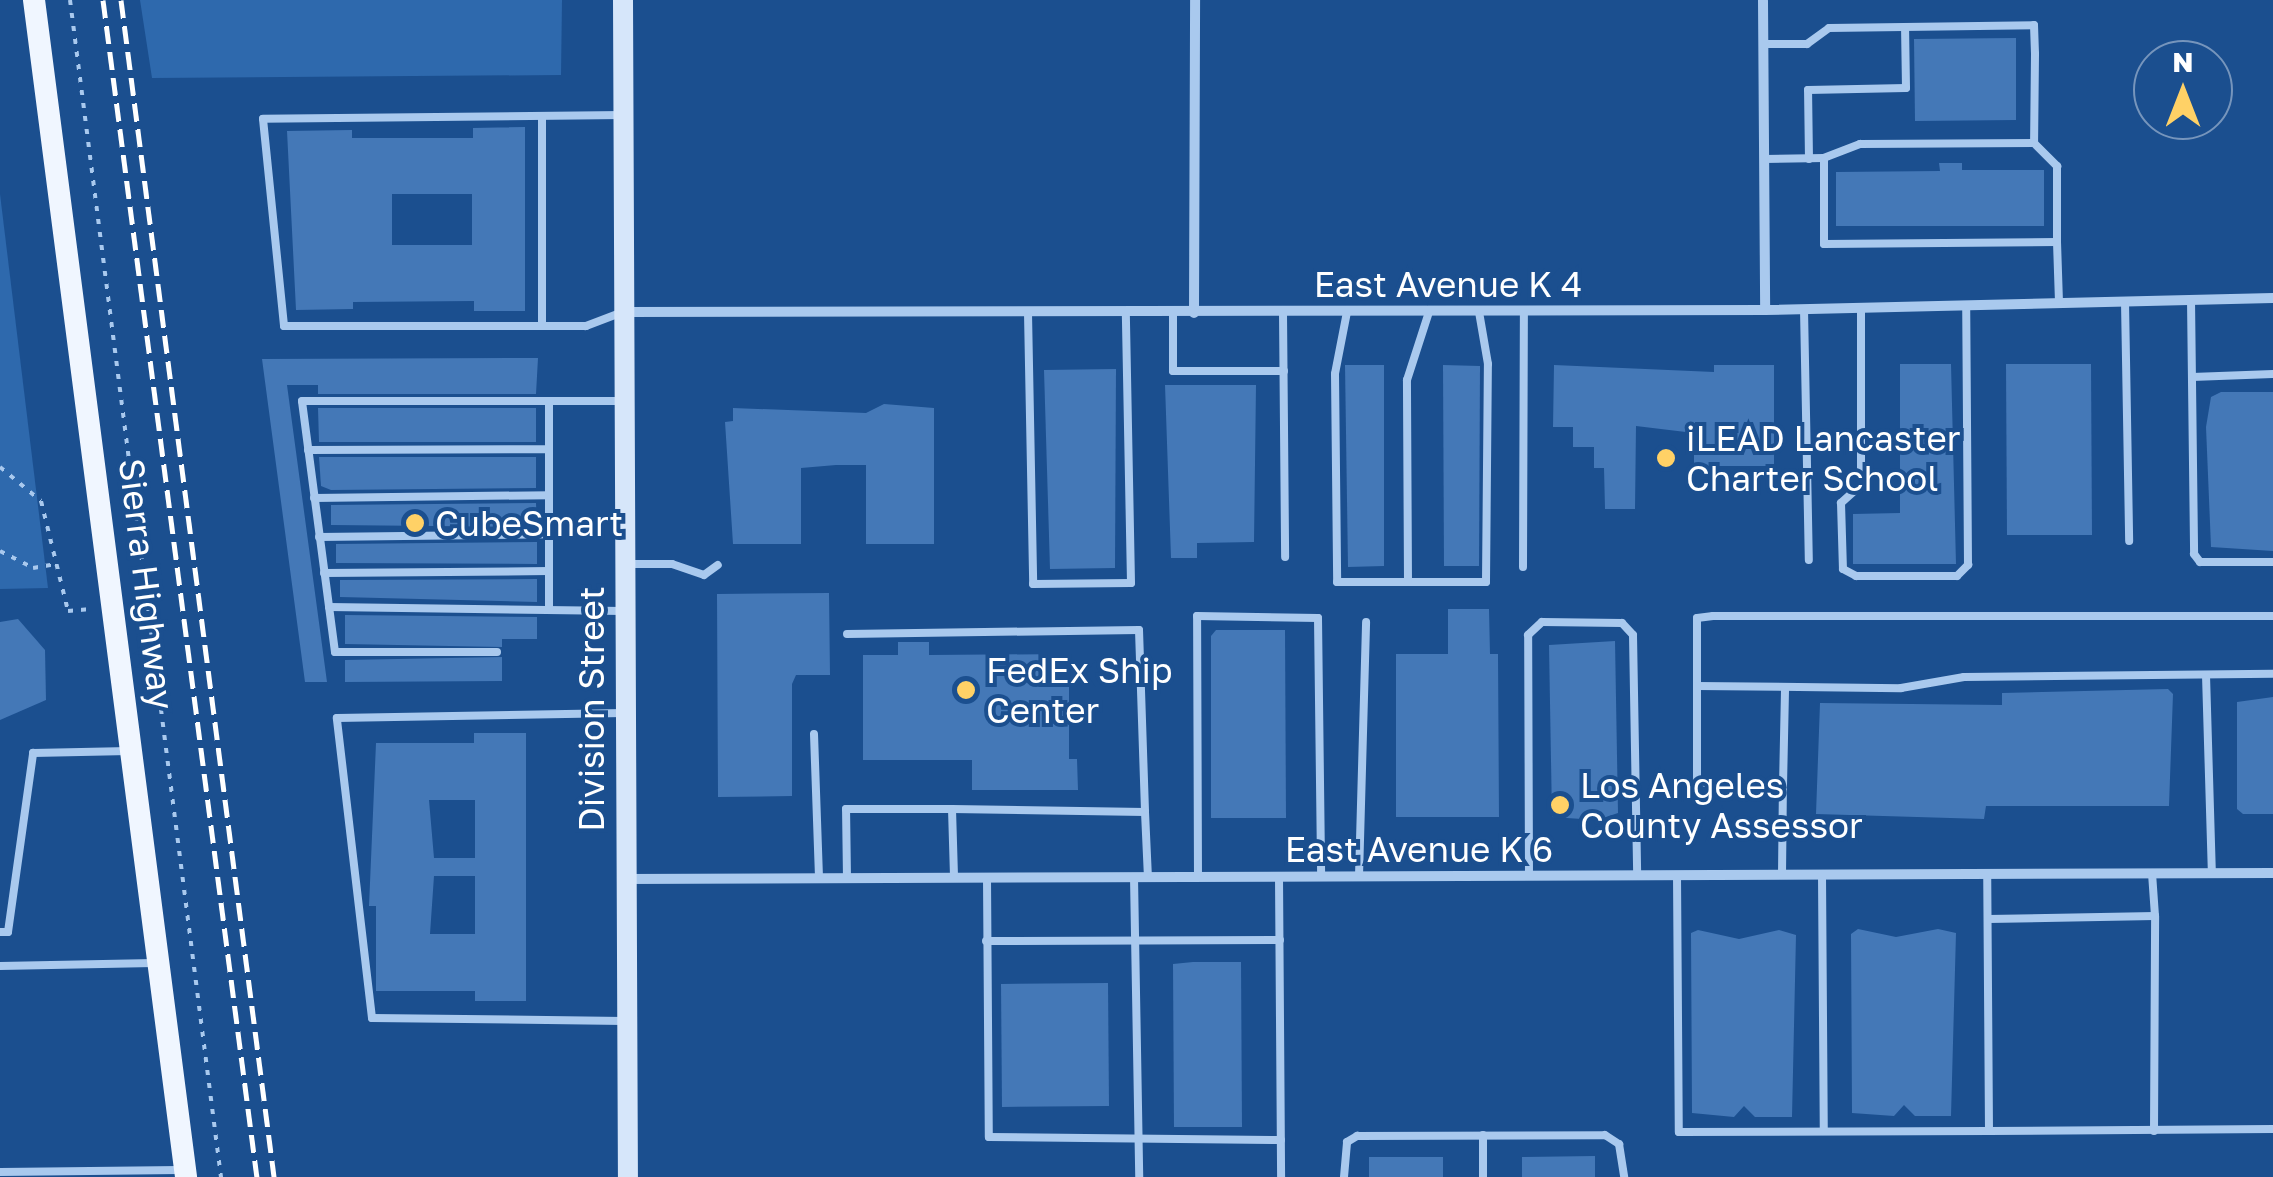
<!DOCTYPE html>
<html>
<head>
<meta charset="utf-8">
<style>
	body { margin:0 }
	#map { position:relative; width:2273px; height:1177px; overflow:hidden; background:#1b4f8f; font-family:"Golos Text",sans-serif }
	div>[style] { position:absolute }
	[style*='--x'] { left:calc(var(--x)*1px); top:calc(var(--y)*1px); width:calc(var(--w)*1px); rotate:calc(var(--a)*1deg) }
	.green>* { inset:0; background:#2e69ad }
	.building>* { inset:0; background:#4478b7 }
	.path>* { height:4px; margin-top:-2px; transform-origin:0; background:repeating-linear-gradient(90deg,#a9c9ee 0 5px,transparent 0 13px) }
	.lane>* { height:8px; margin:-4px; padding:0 4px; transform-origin:4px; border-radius:4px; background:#a9c9ee }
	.street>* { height:10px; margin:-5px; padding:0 5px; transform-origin:5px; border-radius:5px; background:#a9c9ee }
	.secondary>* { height:20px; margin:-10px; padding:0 10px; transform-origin:10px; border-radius:10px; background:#d6e6fa }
	.primary>* { height:22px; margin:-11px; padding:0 11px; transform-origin:11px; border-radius:11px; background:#f0f6ff }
	.rail>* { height:5px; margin-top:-2.5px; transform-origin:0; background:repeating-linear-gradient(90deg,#fff 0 18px,transparent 0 26px) }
	.dots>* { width:28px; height:28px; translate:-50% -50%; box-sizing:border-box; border:5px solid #1b4f8f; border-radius:50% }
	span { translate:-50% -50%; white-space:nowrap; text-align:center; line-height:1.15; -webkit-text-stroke:8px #1b4f8f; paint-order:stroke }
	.street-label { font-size:35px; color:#fff }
	.poi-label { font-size:35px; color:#fff }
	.left { translate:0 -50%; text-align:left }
	.north { position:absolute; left:2133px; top:40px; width:100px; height:100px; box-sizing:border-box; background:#1b4f8f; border:2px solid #7695bc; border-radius:50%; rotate:0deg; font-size:28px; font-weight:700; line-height:40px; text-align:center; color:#fff }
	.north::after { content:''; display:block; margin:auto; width:35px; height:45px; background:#ffd166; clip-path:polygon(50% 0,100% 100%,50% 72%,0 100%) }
</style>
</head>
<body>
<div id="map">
	<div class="green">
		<div style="clip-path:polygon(140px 0,562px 0,561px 75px,152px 78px)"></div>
		<div style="clip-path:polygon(0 194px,48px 588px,0 589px)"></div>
	</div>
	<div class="building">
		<div style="clip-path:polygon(2016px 38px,2016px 120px,1915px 121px,1914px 39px)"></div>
		<div style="clip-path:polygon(evenodd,525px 127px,525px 311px,474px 311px,474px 301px,353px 302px,353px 309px,296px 310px,287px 131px,352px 130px,352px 138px,473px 138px,473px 128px,525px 127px,392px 194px,472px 194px,472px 245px,392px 245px,392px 194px)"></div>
		<div style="clip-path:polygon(1939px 163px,1962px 163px,1962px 170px,2044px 170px,2044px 226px,1836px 226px,1836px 172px,1940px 171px)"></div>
		<div style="clip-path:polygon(538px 358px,536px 394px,318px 394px,318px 385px,287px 385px,327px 682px,305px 682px,262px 359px)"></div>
		<div style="clip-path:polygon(1900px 364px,1951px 364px,1956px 564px,1853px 564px,1853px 514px,1900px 513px)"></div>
		<div style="clip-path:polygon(2006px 364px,2091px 364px,2092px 535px,2007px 535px)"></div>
		<div style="clip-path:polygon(1345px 365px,1384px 365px,1384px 566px,1348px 567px)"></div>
		<div style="clip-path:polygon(1443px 365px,1480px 366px,1479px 566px,1444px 566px)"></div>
		<div style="clip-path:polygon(1554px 365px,1714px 372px,1714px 365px,1774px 365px,1774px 466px,1694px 466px,1694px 433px,1636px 426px,1635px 509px,1605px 509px,1604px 468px,1594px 468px,1594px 447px,1573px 447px,1573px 427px,1553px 427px)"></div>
		<div style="clip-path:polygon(1116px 369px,1115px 568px,1050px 569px,1044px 370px)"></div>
		<div style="clip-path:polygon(1165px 385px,1256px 385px,1254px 542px,1197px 543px,1197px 558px,1171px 558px)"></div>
		<div style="clip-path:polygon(2221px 392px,2273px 392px,2273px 551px,2211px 547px,2206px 427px,2211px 397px)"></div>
		<div style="clip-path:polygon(884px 404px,934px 408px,934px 544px,866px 544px,866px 465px,836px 465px,801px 468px,801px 544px,733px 544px,725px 422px,733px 421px,733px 408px,866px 413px)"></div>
		<div style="clip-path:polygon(318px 408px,536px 408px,536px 442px,319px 442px)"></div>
		<div style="clip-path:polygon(319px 457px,536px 457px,536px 488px,331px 490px,321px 486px)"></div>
		<div style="clip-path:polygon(536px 503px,537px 527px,331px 525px,331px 505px)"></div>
		<div style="clip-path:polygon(537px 542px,537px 564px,336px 563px,336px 544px)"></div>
		<div style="clip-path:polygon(537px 579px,537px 602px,340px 597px,340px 580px)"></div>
		<div style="clip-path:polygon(829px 593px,830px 675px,796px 675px,792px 684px,792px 796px,718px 797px,717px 594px)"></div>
		<div style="clip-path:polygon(1448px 609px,1489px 609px,1490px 654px,1498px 654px,1499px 817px,1396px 817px,1396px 654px,1448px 654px)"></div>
		<div style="clip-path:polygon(345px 615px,537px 617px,537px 639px,502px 639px,502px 647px,345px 644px)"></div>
		<div style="clip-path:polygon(18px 619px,45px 650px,46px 700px,0 720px,0 622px)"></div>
		<div style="clip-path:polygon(1216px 630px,1285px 630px,1286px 818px,1211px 818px,1211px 636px)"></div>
		<div style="clip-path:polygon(1615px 641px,1618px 813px,1597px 820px,1552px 817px,1549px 645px)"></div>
		<div style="clip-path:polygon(898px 642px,929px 642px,929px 655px,1069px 654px,1069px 759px,1077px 759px,1078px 790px,972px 790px,972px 760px,863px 760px,863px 655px,898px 655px)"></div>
		<div style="clip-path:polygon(502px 657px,502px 681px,345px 682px,345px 660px)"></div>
		<div style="clip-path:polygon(2168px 689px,2173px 694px,2169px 806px,1986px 806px,1984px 819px,1816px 814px,1820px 703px,2002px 705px,2002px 693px)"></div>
		<div style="clip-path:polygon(2273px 697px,2273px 814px,2243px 814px,2237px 809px,2237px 702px)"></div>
		<div style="clip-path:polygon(evenodd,474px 733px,526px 733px,526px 1001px,475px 1001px,475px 991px,376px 991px,376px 906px,369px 906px,376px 743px,474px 743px,474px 733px,429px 800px,475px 800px,475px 858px,434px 858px,429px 800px,474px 733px,434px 876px,475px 876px,475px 934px,430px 934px,434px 876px)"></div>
		<div style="clip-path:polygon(1858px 929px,1896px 937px,1938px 929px,1956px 933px,1951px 1116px,1915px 1116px,1904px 1105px,1894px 1116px,1852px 1113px,1851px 934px)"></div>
		<div style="clip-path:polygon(1698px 930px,1739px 939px,1779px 930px,1796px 935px,1792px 1117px,1755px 1117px,1744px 1106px,1734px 1117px,1692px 1113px,1691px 933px)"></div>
		<div style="clip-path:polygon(1193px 962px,1241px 962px,1242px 1127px,1174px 1127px,1173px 964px)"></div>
		<div style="clip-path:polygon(1108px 983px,1109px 1106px,1002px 1107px,1001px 984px)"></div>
		<div style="clip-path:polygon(1595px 1156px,1595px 1177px,1522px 1177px,1522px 1157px)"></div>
		<div style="clip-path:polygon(1369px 1157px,1443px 1157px,1443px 1177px,1369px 1177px)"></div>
	</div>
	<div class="path">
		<div style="--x:70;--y:0;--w:1187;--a:82.69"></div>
		<div style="--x:0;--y:467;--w:53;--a:39.7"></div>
		<div style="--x:41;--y:501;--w:113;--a:76.2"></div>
		<div style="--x:68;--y:611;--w:23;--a:-5"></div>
		<div style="--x:0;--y:551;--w:37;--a:27"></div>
		<div style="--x:33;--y:568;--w:22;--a:-10"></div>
	</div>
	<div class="lane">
		<div style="--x:1764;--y:44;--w:43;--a:0"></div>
		<div style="--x:1807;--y:44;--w:27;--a:-36"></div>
		<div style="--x:1829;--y:28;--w:205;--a:-0.8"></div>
		<div style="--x:2034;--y:25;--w:29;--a:88"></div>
		<div style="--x:2035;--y:54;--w:89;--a:90.6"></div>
		<div style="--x:2034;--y:143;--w:174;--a:179.7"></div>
		<div style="--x:1860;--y:144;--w:39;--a:159"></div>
		<div style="--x:1824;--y:158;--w:60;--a:179"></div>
		<div style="--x:623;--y:115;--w:360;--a:179.4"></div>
		<div style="--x:263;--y:119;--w:208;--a:84.2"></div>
		<div style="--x:284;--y:326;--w:302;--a:0"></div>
		<div style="--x:586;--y:326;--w:40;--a:-21"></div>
		<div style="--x:2034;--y:143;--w:33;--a:45"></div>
		<div style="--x:2057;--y:166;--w:76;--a:90"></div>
		<div style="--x:1824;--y:158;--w:86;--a:90"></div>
		<div style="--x:1824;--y:244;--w:233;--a:-0.5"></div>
		<div style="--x:2057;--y:242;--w:61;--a:88.1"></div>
		<div style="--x:1809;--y:159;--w:69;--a:-90.8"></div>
		<div style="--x:1808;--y:90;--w:98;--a:-1.2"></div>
		<div style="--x:1906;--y:88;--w:61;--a:-90.9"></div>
		<div style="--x:2191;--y:300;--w:254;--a:89.3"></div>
		<div style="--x:2194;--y:554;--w:10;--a:53"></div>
		<div style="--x:2200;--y:562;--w:73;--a:0"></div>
		<div style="--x:2125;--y:302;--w:239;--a:89"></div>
		<div style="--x:1861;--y:308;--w:177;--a:90"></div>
		<div style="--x:1861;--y:485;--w:27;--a:138"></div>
		<div style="--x:1841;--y:503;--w:66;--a:88.3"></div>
		<div style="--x:1843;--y:569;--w:15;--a:28"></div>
		<div style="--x:1856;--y:576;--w:101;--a:0"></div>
		<div style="--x:1957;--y:576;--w:16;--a:-45"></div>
		<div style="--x:1968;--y:565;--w:259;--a:-90.4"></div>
		<div style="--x:1804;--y:309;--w:251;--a:88.9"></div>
		<div style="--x:1347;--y:312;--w:63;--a:101"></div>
		<div style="--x:1335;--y:374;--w:208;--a:89.4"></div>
		<div style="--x:1337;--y:582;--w:149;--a:0"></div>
		<div style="--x:1486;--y:582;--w:218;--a:-89.5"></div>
		<div style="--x:1488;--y:364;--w:53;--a:-99.8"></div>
		<div style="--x:1028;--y:313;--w:271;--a:88.9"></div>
		<div style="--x:1033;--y:584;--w:98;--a:-0.6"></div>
		<div style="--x:1131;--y:583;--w:270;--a:-91.1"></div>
		<div style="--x:1173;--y:313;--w:58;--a:90"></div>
		<div style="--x:1173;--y:371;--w:111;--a:0"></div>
		<div style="--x:1283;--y:313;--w:244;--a:89.5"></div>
		<div style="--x:542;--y:326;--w:210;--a:-90"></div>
		<div style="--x:2192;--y:377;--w:81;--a:-2.1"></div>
		<div style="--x:308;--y:450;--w:241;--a:-0.2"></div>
		<div style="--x:314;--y:498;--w:235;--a:-0.7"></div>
		<div style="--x:319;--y:537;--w:230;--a:-0.7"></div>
		<div style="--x:628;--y:564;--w:44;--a:0"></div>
		<div style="--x:672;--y:564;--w:34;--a:19"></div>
		<div style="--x:704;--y:575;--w:17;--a:-36"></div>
		<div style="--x:1523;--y:567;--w:256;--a:-89.8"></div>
		<div style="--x:324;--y:573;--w:225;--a:-0.5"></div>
		<div style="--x:1408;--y:582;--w:202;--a:-90.3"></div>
		<div style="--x:1407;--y:380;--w:71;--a:-72.1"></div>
		<div style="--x:329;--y:607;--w:294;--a:0.8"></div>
		<div style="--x:549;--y:610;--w:209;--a:-90"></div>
		<div style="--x:2273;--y:616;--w:560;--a:180"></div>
		<div style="--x:1713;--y:616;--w:16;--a:173"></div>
		<div style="--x:1697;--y:618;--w:68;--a:90"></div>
		<div style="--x:1697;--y:686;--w:204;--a:0.6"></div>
		<div style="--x:1901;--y:688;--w:64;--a:-9.9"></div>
		<div style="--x:1964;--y:677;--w:309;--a:-0.6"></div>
		<div style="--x:847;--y:634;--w:292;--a:-0.8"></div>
		<div style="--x:1139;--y:630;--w:182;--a:88.1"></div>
		<div style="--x:497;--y:652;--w:162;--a:180"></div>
		<div style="--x:335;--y:652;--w:253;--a:-97.5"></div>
		<div style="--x:302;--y:401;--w:321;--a:0"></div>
		<div style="--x:2206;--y:675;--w:198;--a:88.3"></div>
		<div style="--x:1697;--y:686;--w:93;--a:90"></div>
		<div style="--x:1697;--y:779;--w:17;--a:25"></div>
		<div style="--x:1712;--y:786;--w:71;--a:0"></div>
		<div style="--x:1783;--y:786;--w:99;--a:-88.8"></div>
		<div style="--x:814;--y:734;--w:144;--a:88"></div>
		<div style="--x:952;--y:809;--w:193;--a:0.9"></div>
		<div style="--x:1145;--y:812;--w:65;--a:87.4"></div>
		<div style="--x:1677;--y:875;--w:257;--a:89.6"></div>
		<div style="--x:1679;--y:1132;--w:310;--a:-0.2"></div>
		<div style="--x:1989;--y:1131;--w:257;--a:-90.4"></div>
		<div style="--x:1782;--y:875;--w:89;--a:-89.4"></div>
		<div style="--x:1822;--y:875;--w:256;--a:89.6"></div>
		<div style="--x:1359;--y:876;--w:254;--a:-88.4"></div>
		<div style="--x:1529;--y:876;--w:241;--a:-90.2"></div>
		<div style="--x:1528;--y:635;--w:19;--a:-43"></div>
		<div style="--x:1542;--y:622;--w:80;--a:0.7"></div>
		<div style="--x:1622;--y:623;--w:16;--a:47"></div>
		<div style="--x:1633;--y:635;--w:240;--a:89"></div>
		<div style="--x:1134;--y:877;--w:300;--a:89"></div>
		<div style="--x:1198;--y:877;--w:261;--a:-90.2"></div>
		<div style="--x:1197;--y:616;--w:121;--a:0.9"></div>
		<div style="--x:1318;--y:618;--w:258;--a:89.3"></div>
		<div style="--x:1279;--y:877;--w:300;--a:89.6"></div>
		<div style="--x:847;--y:878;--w:69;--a:-90.8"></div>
		<div style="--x:846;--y:809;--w:106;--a:0"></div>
		<div style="--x:952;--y:809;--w:69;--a:88.3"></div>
		<div style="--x:987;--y:878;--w:259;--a:89.6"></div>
		<div style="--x:989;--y:1137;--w:292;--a:0.6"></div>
		<div style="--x:1988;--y:919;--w:167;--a:-1"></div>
		<div style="--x:2155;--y:916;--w:43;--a:-94"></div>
		<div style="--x:0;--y:932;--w:8;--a:0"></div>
		<div style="--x:8;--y:932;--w:181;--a:-82"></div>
		<div style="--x:33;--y:753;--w:96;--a:-1.2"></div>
		<div style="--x:986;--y:941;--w:294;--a:-0.2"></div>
		<div style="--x:0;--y:966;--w:154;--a:-1.1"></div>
		<div style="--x:624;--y:1021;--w:252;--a:-179.3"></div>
		<div style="--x:372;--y:1018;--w:302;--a:-96.7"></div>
		<div style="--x:337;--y:718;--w:287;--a:-1"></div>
		<div style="--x:1989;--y:1131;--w:284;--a:-0.4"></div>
		<div style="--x:2154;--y:1131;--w:215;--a:-89.7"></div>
		<div style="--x:1483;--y:1135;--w:42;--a:90"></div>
		<div style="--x:0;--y:1172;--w:180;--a:-0.6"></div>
		<div style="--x:1344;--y:1177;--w:35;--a:-85"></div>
		<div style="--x:1347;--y:1142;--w:12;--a:-31"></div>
		<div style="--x:1357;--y:1136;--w:248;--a:-0.2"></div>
		<div style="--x:1605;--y:1135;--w:17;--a:33"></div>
		<div style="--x:1619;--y:1144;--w:33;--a:81"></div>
	</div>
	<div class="street">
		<div style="--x:1763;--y:1;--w:309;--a:89.6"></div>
		<div style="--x:624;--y:312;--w:1141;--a:-0.1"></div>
		<div style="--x:1765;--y:310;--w:508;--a:-1.35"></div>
		<div style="--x:1194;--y:313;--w:313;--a:-89.8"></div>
		<div style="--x:625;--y:879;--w:1648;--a:-0.21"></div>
	</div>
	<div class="secondary">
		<div style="--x:623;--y:0;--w:1177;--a:89.76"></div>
	</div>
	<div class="primary">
		<div style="--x:34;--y:0;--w:1187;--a:82.64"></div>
	</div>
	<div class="rail">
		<div style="--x:103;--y:0;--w:1187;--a:82.55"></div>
		<div style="--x:121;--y:0;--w:1187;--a:82.59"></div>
	</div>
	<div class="dots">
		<div style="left:1666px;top:458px;background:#ffd166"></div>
		<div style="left:415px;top:523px;background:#ffd166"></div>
		<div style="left:966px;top:690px;background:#ffd166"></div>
		<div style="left:1560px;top:805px;background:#ffd166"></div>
	</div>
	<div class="street-label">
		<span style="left:1448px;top:284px">East Avenue K 4</span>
		<span style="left:147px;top:584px;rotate:83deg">Sierra Highway</span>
		<span style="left:591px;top:709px;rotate:-90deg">Division Street</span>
		<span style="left:1419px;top:849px">East Avenue K 6</span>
	</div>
	<div class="poi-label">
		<span class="left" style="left:1686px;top:458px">iLEAD Lancaster<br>Charter School</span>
		<span class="left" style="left:435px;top:523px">CubeSmart</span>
		<span class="left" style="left:986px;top:690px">FedEx Ship<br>Center</span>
		<span class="left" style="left:1580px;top:805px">Los Angeles<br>County Assessor</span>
	</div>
	<div class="north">N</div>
</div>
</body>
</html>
